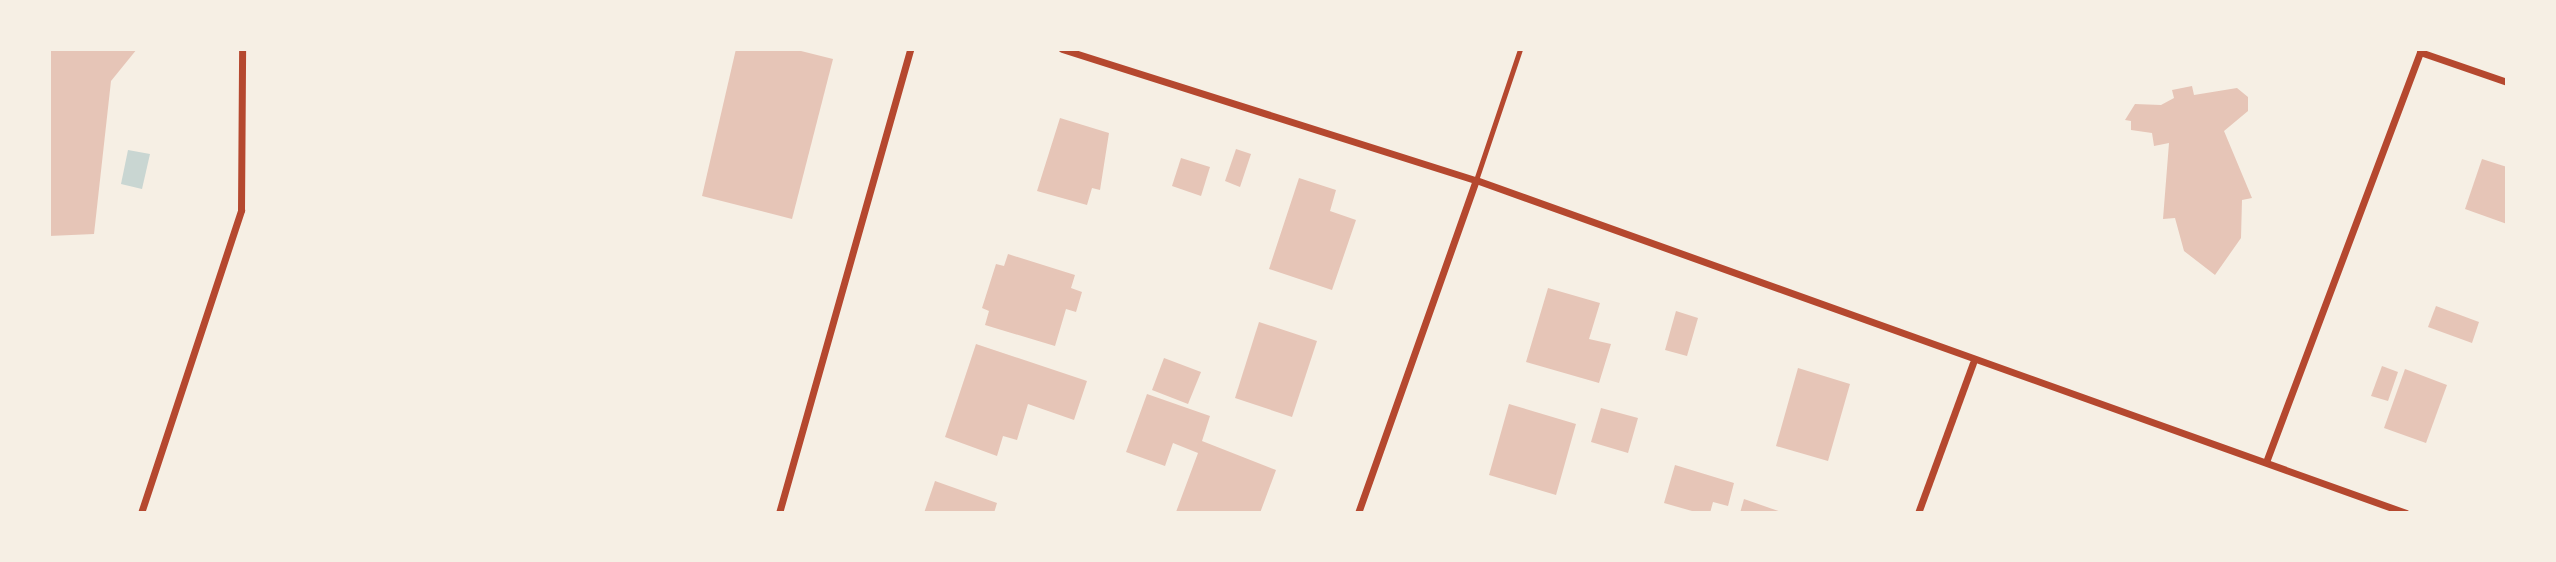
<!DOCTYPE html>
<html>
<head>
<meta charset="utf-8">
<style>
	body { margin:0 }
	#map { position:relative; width:2556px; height:562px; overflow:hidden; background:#f6efe4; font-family:Karla,sans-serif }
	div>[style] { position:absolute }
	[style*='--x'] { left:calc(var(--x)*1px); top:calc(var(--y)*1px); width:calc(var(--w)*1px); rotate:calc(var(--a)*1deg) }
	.water>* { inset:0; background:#c9d6d2 }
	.building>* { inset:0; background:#e6c5b7 }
	.service>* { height:5px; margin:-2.5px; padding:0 2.5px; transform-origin:2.5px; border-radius:2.5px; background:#b5482f }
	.minor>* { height:7px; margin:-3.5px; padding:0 3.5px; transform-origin:3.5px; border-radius:3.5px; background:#b5482f }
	span { translate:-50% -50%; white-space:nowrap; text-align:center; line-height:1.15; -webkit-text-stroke:7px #f6efe4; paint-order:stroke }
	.frame { position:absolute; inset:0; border:51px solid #f6efe4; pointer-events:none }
</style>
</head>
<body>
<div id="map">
	<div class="water">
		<div style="clip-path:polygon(128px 150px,150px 154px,142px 189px,121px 184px)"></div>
	</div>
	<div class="building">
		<div style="clip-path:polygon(49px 49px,137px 49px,111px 81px,94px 234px,49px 236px)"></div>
		<div style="clip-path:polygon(736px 49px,793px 49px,833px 59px,792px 219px,702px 196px)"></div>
		<div style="clip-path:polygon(2192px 86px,2194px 95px,2237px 88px,2248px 97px,2248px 111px,2224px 131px,2252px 198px,2242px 200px,2241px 238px,2215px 275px,2184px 251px,2175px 218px,2163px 219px,2169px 143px,2154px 146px,2152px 133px,2131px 130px,2131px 121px,2125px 120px,2135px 104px,2161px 105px,2174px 98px,2172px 90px)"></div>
		<div style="clip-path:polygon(1060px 118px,1109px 133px,1100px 190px,1092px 188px,1087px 205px,1037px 191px)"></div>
		<div style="clip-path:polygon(1236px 149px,1251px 154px,1240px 187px,1225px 181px)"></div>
		<div style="clip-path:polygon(1181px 158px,1210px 167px,1201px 196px,1172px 186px)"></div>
		<div style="clip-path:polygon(2482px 159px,2507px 167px,2507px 224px,2465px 209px)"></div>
		<div style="clip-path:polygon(1299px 178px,1336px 190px,1330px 211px,1356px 220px,1332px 290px,1269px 269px)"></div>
		<div style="clip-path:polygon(1008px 254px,1075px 275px,1071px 288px,1082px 292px,1076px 312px,1066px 309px,1055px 346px,985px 325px,989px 311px,982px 308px,996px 264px,1004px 266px)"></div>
		<div style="clip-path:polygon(1548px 288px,1600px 303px,1589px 339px,1611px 344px,1599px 383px,1526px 362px)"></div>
		<div style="clip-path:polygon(2436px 306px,2479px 322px,2472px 343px,2428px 327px)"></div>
		<div style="clip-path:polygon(1676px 311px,1698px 318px,1687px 356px,1665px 350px)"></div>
		<div style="clip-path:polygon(1259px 322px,1317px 341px,1292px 417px,1235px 398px)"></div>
		<div style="clip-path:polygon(976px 344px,1087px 381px,1074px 420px,1028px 404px,1017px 440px,1003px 436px,997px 456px,945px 437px)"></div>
		<div style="clip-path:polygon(1164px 358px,1201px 372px,1188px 404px,1152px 390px)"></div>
		<div style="clip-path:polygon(2382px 366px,2398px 372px,2388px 401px,2371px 396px)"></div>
		<div style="clip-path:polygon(1798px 368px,1850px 384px,1828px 461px,1776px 446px)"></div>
		<div style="clip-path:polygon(2405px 369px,2447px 385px,2426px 443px,2384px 428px)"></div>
		<div style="clip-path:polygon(1147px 394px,1210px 416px,1202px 441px,1276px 470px,1260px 513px,1176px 512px,1198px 453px,1173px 443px,1165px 466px,1126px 452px)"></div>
		<div style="clip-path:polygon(1509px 404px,1576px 424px,1556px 495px,1489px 475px)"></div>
		<div style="clip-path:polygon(1601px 408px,1638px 418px,1628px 453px,1591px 442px)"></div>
		<div style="clip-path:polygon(1675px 465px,1734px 483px,1728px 506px,1713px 502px,1710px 513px,1699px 513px,1664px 503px)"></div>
		<div style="clip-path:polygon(935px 481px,997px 503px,994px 513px,924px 513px)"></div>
		<div style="clip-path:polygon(1744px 499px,1784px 513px,1740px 513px)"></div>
	</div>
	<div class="service">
		<div style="--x:1476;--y:180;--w:138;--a:-71.4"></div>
	</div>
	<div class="minor">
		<div style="--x:1062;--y:49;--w:434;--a:17.6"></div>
		<div style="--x:1476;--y:180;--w:988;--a:19.7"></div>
		<div style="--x:2420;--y:52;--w:92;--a:19"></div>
		<div style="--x:2266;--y:462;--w:441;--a:-69.4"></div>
		<div style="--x:141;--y:513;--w:319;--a:-71.7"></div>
		<div style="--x:241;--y:210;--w:161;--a:-89.6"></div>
		<div style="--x:779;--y:513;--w:482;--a:-74.2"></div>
		<div style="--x:1358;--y:513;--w:353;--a:-70.5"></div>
		<div style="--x:1918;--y:513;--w:160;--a:-69.9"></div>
	</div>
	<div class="frame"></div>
</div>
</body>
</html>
